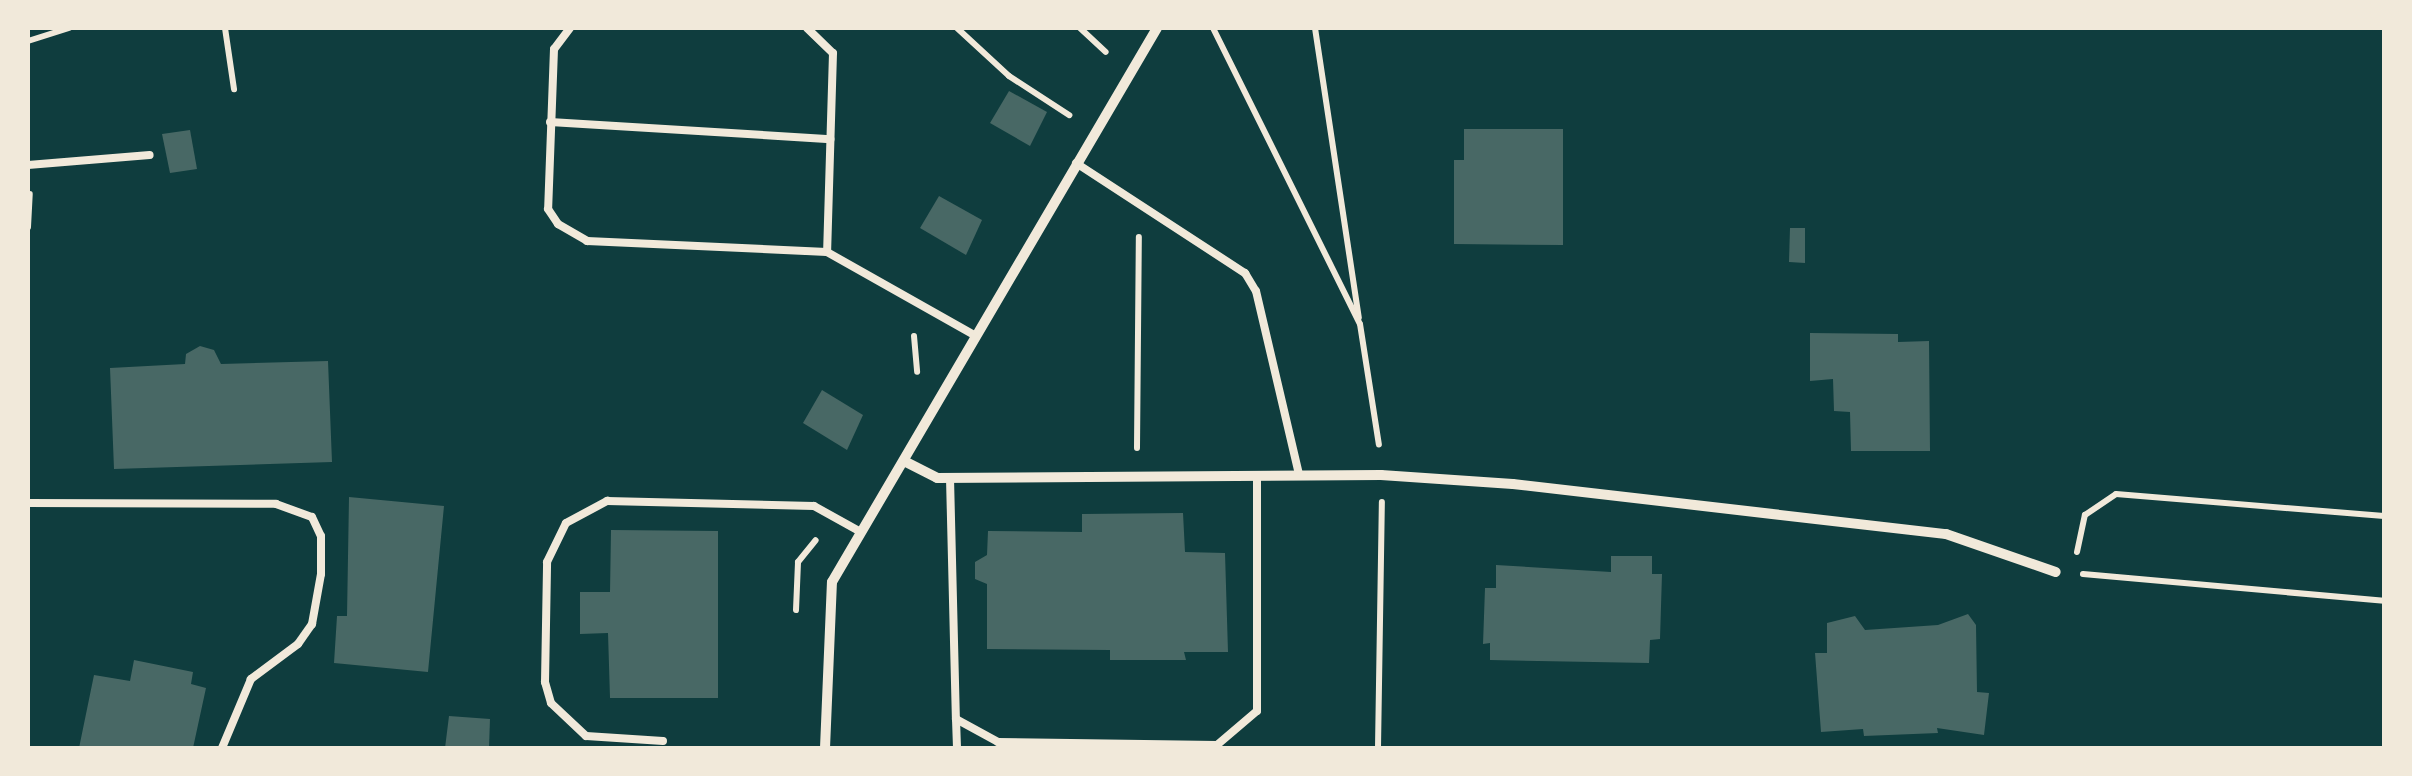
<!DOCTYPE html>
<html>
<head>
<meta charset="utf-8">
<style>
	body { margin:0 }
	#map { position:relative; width:2412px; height:776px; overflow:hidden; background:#0f3d3e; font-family:"Work Sans",sans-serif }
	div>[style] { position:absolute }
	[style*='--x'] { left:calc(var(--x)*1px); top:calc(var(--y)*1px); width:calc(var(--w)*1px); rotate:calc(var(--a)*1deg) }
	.building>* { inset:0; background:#486865 }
	.path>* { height:6px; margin:-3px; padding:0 3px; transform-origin:3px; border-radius:3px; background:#f1e9da }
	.service>* { height:8px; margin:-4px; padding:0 4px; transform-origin:4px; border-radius:4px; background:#f1e9da }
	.minor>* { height:10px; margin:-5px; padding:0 5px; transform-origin:5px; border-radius:5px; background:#f1e9da }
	span { translate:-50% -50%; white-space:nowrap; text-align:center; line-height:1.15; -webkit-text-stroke:10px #f1e9da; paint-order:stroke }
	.frame { position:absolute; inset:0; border:30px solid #f1e9da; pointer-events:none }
</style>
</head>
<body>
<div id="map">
	<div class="building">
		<div style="clip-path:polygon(1009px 91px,1047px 112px,1030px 146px,990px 123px)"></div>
		<div style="clip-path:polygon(1464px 129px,1563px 129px,1563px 245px,1454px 244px,1454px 160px,1464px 160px)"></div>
		<div style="clip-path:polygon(190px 130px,197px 169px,170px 173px,162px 134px)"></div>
		<div style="clip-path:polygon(939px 196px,982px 220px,966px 255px,920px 228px)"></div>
		<div style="clip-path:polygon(1790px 228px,1805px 228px,1805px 263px,1789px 262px)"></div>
		<div style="clip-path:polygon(1810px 333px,1898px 334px,1898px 342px,1929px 341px,1930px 451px,1851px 451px,1850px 412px,1834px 411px,1833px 379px,1810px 381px)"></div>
		<div style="clip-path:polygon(200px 346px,214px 350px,221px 364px,328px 361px,332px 462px,114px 469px,110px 368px,185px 364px,186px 354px)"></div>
		<div style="clip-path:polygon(822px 390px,863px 415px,847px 450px,803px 423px)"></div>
		<div style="clip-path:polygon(349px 497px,444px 506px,428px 672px,334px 663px,337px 616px,347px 616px)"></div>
		<div style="clip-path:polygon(1183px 513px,1185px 552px,1225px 553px,1228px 652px,1184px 652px,1186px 660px,1110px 660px,1110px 650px,987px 649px,987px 584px,975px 579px,975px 562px,987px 555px,988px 531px,1082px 532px,1082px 514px)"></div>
		<div style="clip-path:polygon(611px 530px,718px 531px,718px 698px,610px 698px,608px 633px,580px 634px,580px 592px,610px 592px)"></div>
		<div style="clip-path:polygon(1611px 556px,1652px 556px,1652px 574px,1662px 574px,1660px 639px,1650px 640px,1649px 663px,1490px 660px,1490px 643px,1483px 644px,1485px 588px,1496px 588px,1496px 565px,1611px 572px)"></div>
		<div style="clip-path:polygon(1968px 614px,1976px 625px,1977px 692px,1989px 693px,1984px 735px,1937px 728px,1938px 733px,1864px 736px,1863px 729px,1821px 732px,1815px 653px,1827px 653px,1827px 623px,1855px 616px,1865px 630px,1938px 625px)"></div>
		<div style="clip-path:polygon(134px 660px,193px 672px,191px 684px,206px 688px,193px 748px,79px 748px,94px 675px,130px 681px)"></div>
		<div style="clip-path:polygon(449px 716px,490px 719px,489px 748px,445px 748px)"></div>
	</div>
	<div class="path">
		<div style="--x:225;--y:28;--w:62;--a:81.6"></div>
		<div style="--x:957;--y:28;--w:71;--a:42.7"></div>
		<div style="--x:1009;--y:76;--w:72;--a:33"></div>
		<div style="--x:1080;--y:28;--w:35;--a:43"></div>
		<div style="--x:1213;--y:28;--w:330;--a:63.6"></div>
		<div style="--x:1360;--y:324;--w:122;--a:81.1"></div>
		<div style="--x:1315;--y:28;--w:293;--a:81.4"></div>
		<div style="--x:28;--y:41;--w:43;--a:-17.6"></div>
		<div style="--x:28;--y:227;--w:33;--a:-87"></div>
		<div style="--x:914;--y:336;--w:36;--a:85"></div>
		<div style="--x:1137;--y:448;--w:211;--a:-89.5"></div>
		<div style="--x:2077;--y:552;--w:38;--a:-78"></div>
		<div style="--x:2085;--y:515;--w:37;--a:-34"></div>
		<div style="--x:2116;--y:494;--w:269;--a:4.7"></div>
		<div style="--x:2083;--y:574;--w:302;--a:5.1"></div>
		<div style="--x:796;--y:610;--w:48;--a:-87.6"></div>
		<div style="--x:798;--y:562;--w:28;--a:-51"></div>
		<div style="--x:1378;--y:748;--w:246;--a:-89.1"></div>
	</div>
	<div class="service">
		<div style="--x:570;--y:28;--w:26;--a:127"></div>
		<div style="--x:554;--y:49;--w:160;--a:92.1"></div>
		<div style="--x:548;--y:209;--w:18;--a:56"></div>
		<div style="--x:558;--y:224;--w:34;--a:30"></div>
		<div style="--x:587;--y:241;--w:240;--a:2.6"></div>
		<div style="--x:827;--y:252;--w:171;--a:29.4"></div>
		<div style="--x:807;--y:28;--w:36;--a:44"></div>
		<div style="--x:833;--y:53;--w:199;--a:91.7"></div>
		<div style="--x:550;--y:122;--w:281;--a:3.5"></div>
		<div style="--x:1076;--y:163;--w:202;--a:33.1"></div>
		<div style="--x:1245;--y:273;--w:21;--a:59"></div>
		<div style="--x:1256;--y:291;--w:189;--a:76.8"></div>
		<div style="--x:28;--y:165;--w:122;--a:-4.7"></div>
		<div style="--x:950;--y:478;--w:241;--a:88.6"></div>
		<div style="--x:956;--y:719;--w:48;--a:28.7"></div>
		<div style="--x:998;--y:742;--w:219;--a:0.8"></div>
		<div style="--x:1217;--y:745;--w:52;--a:-40.4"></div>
		<div style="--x:1257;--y:711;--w:235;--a:-90"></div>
		<div style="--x:28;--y:503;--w:248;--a:0.2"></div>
		<div style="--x:276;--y:504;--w:38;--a:20"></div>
		<div style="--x:312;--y:517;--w:21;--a:65"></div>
		<div style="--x:321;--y:536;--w:38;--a:90"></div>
		<div style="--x:321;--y:574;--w:51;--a:100.2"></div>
		<div style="--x:312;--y:624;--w:24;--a:125"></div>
		<div style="--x:298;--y:644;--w:59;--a:143.3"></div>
		<div style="--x:251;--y:679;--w:75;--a:112.8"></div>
		<div style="--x:956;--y:719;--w:29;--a:88"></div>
		<div style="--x:663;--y:741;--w:77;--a:-176.3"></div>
		<div style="--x:586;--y:736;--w:48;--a:-136.7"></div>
		<div style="--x:551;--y:703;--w:22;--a:-106"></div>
		<div style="--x:545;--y:682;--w:120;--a:-89"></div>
		<div style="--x:547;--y:562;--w:43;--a:-64"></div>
		<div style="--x:566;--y:523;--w:47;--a:-28.2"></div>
		<div style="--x:607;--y:501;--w:207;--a:1.4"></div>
		<div style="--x:814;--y:506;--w:51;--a:29.1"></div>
	</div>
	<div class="minor">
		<div style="--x:904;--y:461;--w:37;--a:27"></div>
		<div style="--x:937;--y:478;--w:444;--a:-0.4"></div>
		<div style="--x:1381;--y:475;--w:132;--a:3.9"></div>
		<div style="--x:1513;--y:484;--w:436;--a:6.6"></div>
		<div style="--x:1946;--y:534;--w:116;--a:19.1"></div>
		<div style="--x:825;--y:748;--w:166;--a:-87.6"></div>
		<div style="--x:832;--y:582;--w:642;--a:-59.6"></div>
	</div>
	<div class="frame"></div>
</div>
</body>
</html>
